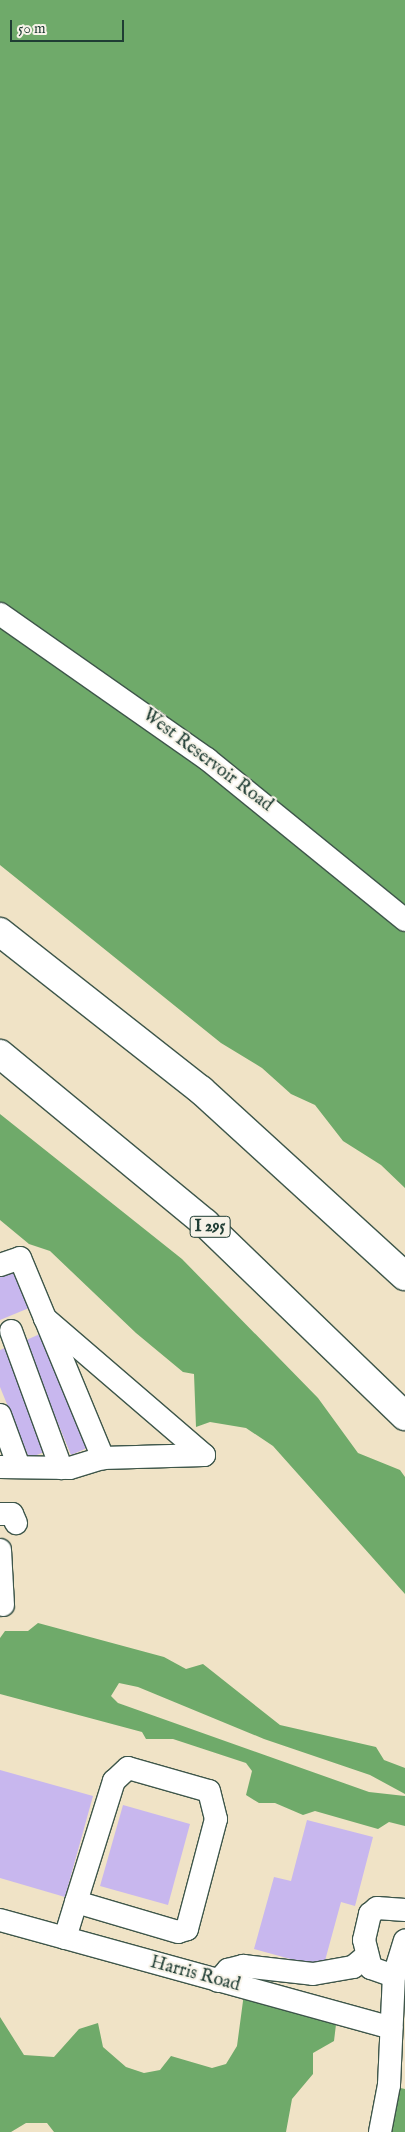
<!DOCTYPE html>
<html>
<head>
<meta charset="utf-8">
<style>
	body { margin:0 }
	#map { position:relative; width:405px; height:2132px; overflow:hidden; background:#f0e3c6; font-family:"IM FELL English",serif }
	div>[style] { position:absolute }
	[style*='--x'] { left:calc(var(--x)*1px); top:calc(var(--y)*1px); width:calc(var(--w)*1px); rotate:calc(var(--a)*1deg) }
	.forest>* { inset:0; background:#6faa6a }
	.building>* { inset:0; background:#c8b7ee }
	.roads { filter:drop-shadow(1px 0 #3e564a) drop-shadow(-1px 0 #3e564a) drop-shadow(0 1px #3e564a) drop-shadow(0 -1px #3e564a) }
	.minor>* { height:22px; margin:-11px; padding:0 11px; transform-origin:11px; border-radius:11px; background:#fff }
	.highway>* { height:28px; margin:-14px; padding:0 14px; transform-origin:14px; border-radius:14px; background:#fff }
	span { translate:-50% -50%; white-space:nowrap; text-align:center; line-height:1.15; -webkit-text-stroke:4px #f7f3e8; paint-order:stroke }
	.shield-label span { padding:1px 4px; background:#f7f3e8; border:1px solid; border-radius:4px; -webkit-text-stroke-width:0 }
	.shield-label { font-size:16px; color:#1f3d34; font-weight:700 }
	.street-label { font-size:18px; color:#1f3d34 }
	.scale { position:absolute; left:10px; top:20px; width:114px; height:22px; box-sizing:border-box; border:2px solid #1f3d34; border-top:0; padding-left:6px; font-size:15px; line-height:18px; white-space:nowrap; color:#1f3d34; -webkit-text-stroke:4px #f7f3e8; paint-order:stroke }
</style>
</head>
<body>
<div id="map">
	<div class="forest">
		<div style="clip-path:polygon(0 0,405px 0,405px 1188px,381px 1165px,343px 1141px,315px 1105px,291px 1094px,262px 1068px,221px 1043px,0 865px)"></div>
		<div style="clip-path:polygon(0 1114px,182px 1259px,318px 1398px,358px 1453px,400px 1470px,405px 1477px,405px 1594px,273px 1446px,246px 1428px,210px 1422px,196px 1427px,194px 1374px,183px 1372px,136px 1333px,50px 1251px,29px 1244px,0 1220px)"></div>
		<div style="clip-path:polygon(38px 1623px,164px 1657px,186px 1669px,203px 1664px,280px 1725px,376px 1747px,384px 1760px,405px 1768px,405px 1794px,370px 1775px,264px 1739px,138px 1687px,119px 1683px,111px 1696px,118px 1703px,369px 1792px,405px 1796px,405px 1826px,389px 1822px,378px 1829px,315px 1811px,303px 1815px,275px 1803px,259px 1803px,246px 1795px,252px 1771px,246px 1763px,173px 1739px,146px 1739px,142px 1732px,0 1694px,0 1638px,5px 1631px,28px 1631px)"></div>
		<div style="clip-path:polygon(245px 1986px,338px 2008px,334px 2041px,313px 2053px,313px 2074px,292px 2099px,286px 2132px,54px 2132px,47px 2123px,26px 2123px,11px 2132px,0 2132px,0 2017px,24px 2055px,54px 2057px,79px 2029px,98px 2023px,103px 2047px,126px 2067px,144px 2073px,160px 2070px,171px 2056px,212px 2068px,226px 2064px,237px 2046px)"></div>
		<div style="clip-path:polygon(391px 2086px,405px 2089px,405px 2132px,382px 2132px)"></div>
	</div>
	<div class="building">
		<div style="clip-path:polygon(14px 1272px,29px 1308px,0 1320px,0 1277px)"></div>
		<div style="clip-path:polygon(40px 1334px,87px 1448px,71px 1455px,24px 1341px)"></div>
		<div style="clip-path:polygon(7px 1347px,47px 1451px,29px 1458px,0 1387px,0 1350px)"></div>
		<div style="clip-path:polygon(0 1770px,93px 1796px,65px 1897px,0 1878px)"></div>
		<div style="clip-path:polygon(123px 1805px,190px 1824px,168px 1905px,100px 1886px)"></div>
		<div style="clip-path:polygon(307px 1820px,373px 1837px,355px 1906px,341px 1902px,323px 1968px,254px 1949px,274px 1877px,291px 1881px)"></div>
	</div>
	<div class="roads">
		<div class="minor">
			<div style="--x:0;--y:614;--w:253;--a:35"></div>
			<div style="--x:207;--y:759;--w:255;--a:39.1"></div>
			<div style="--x:0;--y:1265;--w:21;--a:-19"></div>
			<div style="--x:20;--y:1258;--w:65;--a:67.4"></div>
			<div style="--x:45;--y:1318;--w:152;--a:67.5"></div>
			<div style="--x:103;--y:1458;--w:101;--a:-1.7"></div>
			<div style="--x:204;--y:1455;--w:210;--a:-139.3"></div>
			<div style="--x:11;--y:1331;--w:146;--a:69.9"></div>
			<div style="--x:0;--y:1415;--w:55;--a:69.9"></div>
			<div style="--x:0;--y:1467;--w:70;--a:0.8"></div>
			<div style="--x:70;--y:1468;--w:34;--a:-17"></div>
			<div style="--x:0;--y:1514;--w:12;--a:0"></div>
			<div style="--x:12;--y:1514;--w:10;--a:66"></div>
			<div style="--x:0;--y:1550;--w:55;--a:86.9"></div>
			<div style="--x:0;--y:1920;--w:406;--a:15.4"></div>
			<div style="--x:65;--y:1938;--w:38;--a:-73"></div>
			<div style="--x:76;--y:1902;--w:127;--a:-72.6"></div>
			<div style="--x:114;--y:1781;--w:19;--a:-43"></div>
			<div style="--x:128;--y:1768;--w:84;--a:15.9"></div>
			<div style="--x:209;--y:1791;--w:29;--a:76"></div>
			<div style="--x:216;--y:1819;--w:114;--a:104.8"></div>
			<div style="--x:187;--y:1929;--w:9;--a:162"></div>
			<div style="--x:178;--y:1932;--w:106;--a:-163.6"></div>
			<div style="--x:394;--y:1976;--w:24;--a:-161"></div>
			<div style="--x:371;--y:1968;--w:29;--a:-104"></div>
			<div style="--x:364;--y:1940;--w:27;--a:-77"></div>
			<div style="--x:370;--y:1914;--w:9;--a:-41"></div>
			<div style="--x:377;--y:1908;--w:28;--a:4"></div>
			<div style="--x:218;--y:1981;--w:15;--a:-48"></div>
			<div style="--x:228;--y:1970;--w:16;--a:-15"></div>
			<div style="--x:243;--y:1966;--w:70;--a:6.5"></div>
			<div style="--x:313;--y:1974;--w:41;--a:-9.9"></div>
			<div style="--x:353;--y:1967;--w:16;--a:-40"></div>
			<div style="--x:380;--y:2132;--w:48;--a:-79.2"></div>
			<div style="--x:389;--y:2085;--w:109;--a:-87.4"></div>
			<div style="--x:394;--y:1976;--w:37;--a:-73"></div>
		</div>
		<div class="highway">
			<div style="--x:0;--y:932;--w:256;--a:38.2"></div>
			<div style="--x:201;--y:1090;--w:276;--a:42.4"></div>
			<div style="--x:0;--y:1054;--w:266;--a:39.5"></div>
			<div style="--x:205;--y:1223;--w:278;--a:44"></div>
		</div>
	</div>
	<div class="shield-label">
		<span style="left:210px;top:1227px">I 295</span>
	</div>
	<div class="street-label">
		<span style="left:207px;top:761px;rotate:37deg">West Reservoir Road</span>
		<span style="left:195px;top:1975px;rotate:15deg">Harris Road</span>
	</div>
	<div class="scale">50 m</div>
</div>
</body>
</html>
